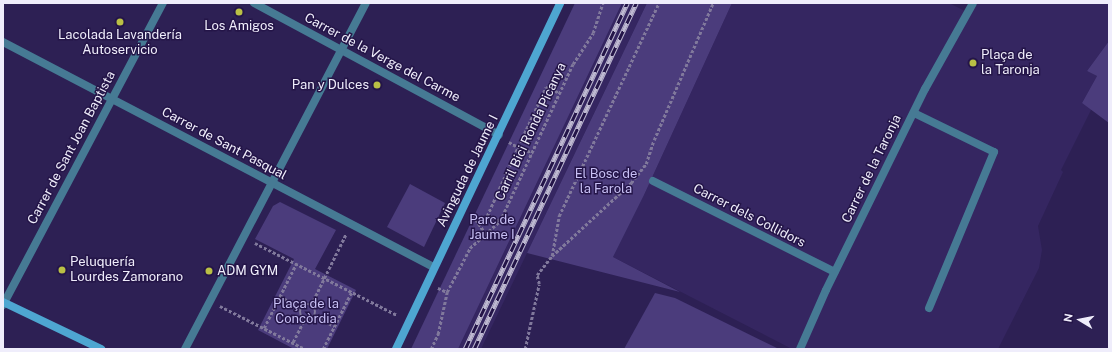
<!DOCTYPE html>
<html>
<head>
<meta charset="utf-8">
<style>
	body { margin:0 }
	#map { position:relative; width:1112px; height:352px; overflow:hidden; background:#2d2054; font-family:"Public Sans",sans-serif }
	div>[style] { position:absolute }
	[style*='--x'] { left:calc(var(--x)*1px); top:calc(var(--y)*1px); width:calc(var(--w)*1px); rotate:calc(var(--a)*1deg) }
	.built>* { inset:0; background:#352661 }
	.green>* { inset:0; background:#4b3c7c }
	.path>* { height:2.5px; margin-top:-1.25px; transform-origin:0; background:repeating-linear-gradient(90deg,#81799c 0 3px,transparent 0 5px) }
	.path>.ring { margin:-1.25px; padding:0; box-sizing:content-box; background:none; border:2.5px solid #81799c; border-radius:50% }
	.lane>* { height:8px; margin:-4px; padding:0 4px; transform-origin:4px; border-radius:4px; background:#467a94 }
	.street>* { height:8px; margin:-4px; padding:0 4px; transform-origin:4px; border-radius:4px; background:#467a94 }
	.secondary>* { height:8px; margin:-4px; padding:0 4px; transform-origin:4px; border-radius:4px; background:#4ea6d1 }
	.rail>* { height:4.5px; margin-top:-2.25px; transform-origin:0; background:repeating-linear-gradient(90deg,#241548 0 9px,#beb9d1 0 18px); box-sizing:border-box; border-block:1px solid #beb9d1 }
	.dots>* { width:11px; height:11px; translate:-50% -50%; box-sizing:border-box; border:2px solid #241548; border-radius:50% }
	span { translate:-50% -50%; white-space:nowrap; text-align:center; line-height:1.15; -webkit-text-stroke:3px #241548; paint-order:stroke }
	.poi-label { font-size:13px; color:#efedfb }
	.left { translate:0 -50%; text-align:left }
	.right { translate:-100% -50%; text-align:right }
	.street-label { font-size:13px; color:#efedfb }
	.park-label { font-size:13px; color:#c8c0f5 }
	.frame { position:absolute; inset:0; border:4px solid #efedfb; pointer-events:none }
	.north { position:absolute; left:1060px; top:300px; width:40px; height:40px; -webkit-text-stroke:3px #241548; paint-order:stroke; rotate:280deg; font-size:11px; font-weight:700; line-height:16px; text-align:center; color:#efedfb }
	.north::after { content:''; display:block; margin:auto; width:14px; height:18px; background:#efedfb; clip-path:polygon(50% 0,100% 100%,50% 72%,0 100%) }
</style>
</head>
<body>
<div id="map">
	<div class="built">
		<div style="clip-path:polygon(622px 3px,647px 3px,481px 349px,458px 349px)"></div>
		<div style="clip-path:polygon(732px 3px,949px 3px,967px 12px,973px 3px,1109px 3px,1109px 41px,1087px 71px,1097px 76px,1082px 103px,1092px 108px,1061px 170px,1063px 172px,1038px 226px,1042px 250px,1039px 268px,998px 349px,792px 349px,613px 257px,644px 195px)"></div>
	</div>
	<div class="green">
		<div style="clip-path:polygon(575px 3px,622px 3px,458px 349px,411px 349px)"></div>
		<div style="clip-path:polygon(647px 3px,732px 3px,644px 195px,613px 257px,680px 292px,527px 253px)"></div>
		<div style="clip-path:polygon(1109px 41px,1109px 123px,1082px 103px,1097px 76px,1087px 71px)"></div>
		<div style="clip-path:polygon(410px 184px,445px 203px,424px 247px,387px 227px)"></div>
		<div style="clip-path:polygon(280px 202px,336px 230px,315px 269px,356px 290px,327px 349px,294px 349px,258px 330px,294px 259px,255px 239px,273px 206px)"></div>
		<div style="clip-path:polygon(655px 293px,675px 298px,779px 349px,624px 349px)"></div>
	</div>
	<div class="path">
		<div style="--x:509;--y:142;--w:10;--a:29"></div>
		<div style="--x:518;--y:147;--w:66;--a:-65"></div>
		<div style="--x:546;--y:87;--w:15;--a:23"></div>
		<div style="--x:473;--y:215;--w:22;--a:56"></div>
		<div style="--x:500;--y:221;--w:14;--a:-159"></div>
		<div style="--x:487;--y:216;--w:76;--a:-65.8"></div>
		<div style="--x:518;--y:147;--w:16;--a:22"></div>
		<div style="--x:255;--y:243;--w:159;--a:26.9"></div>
		<div style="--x:552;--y:256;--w:108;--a:-42.7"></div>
		<div style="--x:631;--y:183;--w:24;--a:-52"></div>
		<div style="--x:646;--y:164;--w:25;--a:-72"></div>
		<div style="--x:654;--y:140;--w:149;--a:-66.7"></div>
		<div style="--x:438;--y:288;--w:10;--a:24"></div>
		<div style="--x:280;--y:296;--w:24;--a:30"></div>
		<div class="ring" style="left:300px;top:304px;width:13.5px;height:13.5px"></div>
		<div style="--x:311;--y:305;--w:79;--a:-63.8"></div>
		<div style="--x:220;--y:306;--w:95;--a:26.8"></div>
		<div style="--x:316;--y:316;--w:21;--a:29"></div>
		<div style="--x:264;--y:328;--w:72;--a:-63.4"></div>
		<div style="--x:293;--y:342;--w:25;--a:-63"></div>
		<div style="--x:323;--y:349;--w:63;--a:-63.4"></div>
		<div style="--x:431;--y:349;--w:17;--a:-65"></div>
		<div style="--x:438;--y:334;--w:43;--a:-77.9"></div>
		<div style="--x:447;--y:292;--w:50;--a:-62.4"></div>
		<div style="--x:470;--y:248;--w:40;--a:-42"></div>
		<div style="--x:500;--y:221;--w:173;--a:-65.1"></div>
		<div style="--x:573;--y:64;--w:37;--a:-57"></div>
		<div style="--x:593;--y:33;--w:32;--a:-72"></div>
		<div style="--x:525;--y:349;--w:66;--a:-77.8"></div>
		<div style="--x:539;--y:284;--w:9;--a:-103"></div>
		<div style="--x:537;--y:275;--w:24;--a:-52"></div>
		<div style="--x:552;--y:256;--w:41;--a:-80.1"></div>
		<div style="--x:559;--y:216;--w:235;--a:-64.9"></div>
	</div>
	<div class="lane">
		<div style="--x:914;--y:113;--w:89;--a:26"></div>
		<div style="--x:994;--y:152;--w:169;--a:112.6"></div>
	</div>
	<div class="street">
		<div style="--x:254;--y:3;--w:278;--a:28.3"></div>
		<div style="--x:3;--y:42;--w:486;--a:27.6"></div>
		<div style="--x:653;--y:181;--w:203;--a:26.6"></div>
		<div style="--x:3;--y:305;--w:342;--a:-62.1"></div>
		<div style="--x:185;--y:349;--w:390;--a:-62.4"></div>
		<div style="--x:800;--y:349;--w:64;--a:-66.2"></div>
		<div style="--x:826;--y:290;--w:224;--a:-63.8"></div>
		<div style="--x:925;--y:89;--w:98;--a:-60.8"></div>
	</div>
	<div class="secondary">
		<div style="--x:3;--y:302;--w:109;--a:25.6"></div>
		<div style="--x:396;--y:349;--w:383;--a:-64.6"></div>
	</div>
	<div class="rail">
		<div style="--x:465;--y:349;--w:382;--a:-64.9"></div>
		<div style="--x:474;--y:349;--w:382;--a:-64.9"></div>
	</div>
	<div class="dots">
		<div style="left:239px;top:12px;background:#bac045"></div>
		<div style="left:120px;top:22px;background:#bac045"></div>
		<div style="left:973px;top:63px;background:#bac045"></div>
		<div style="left:377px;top:85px;background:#bac045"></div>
		<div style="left:62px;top:270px;background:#bac045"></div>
		<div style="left:209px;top:271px;background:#bac045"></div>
	</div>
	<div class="poi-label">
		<span style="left:239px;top:26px">Los Amigos</span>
		<span style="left:120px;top:43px">Lacolada Lavandería<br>Autoservicio</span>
		<span class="left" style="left:981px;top:63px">Plaça de<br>la Taronja</span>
		<span class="right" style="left:369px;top:85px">Pan y Dulces</span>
		<span class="left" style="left:70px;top:270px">Peluquería<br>Lourdes Zamorano</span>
		<span class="left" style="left:217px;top:271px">ADM GYM</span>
	</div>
	<div class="street-label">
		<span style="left:382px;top:58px;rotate:28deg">Carrer de la Verge del Carme</span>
		<span style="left:531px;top:132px;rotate:-65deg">Carril Bici Ronda Picanya</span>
		<span style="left:224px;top:144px;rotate:28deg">Carrer de Sant Pasqual</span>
		<span style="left:72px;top:148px;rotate:-62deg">Carrer de Sant Joan Baptista</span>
		<span style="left:872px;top:169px;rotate:-64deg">Carrer de la Taronja</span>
		<span style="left:468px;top:171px;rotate:-64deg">Avinguda de Jaume I</span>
		<span style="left:749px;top:216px;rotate:27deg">Carrer dels Collidors</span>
	</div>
	<div class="park-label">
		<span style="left:606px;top:182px">El Bosc de<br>la Farola</span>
		<span style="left:492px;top:228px">Parc de<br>Jaume I</span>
		<span style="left:306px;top:312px">Plaça de la<br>Concòrdia</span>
	</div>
	<div class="frame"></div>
	<div class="north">N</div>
</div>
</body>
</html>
